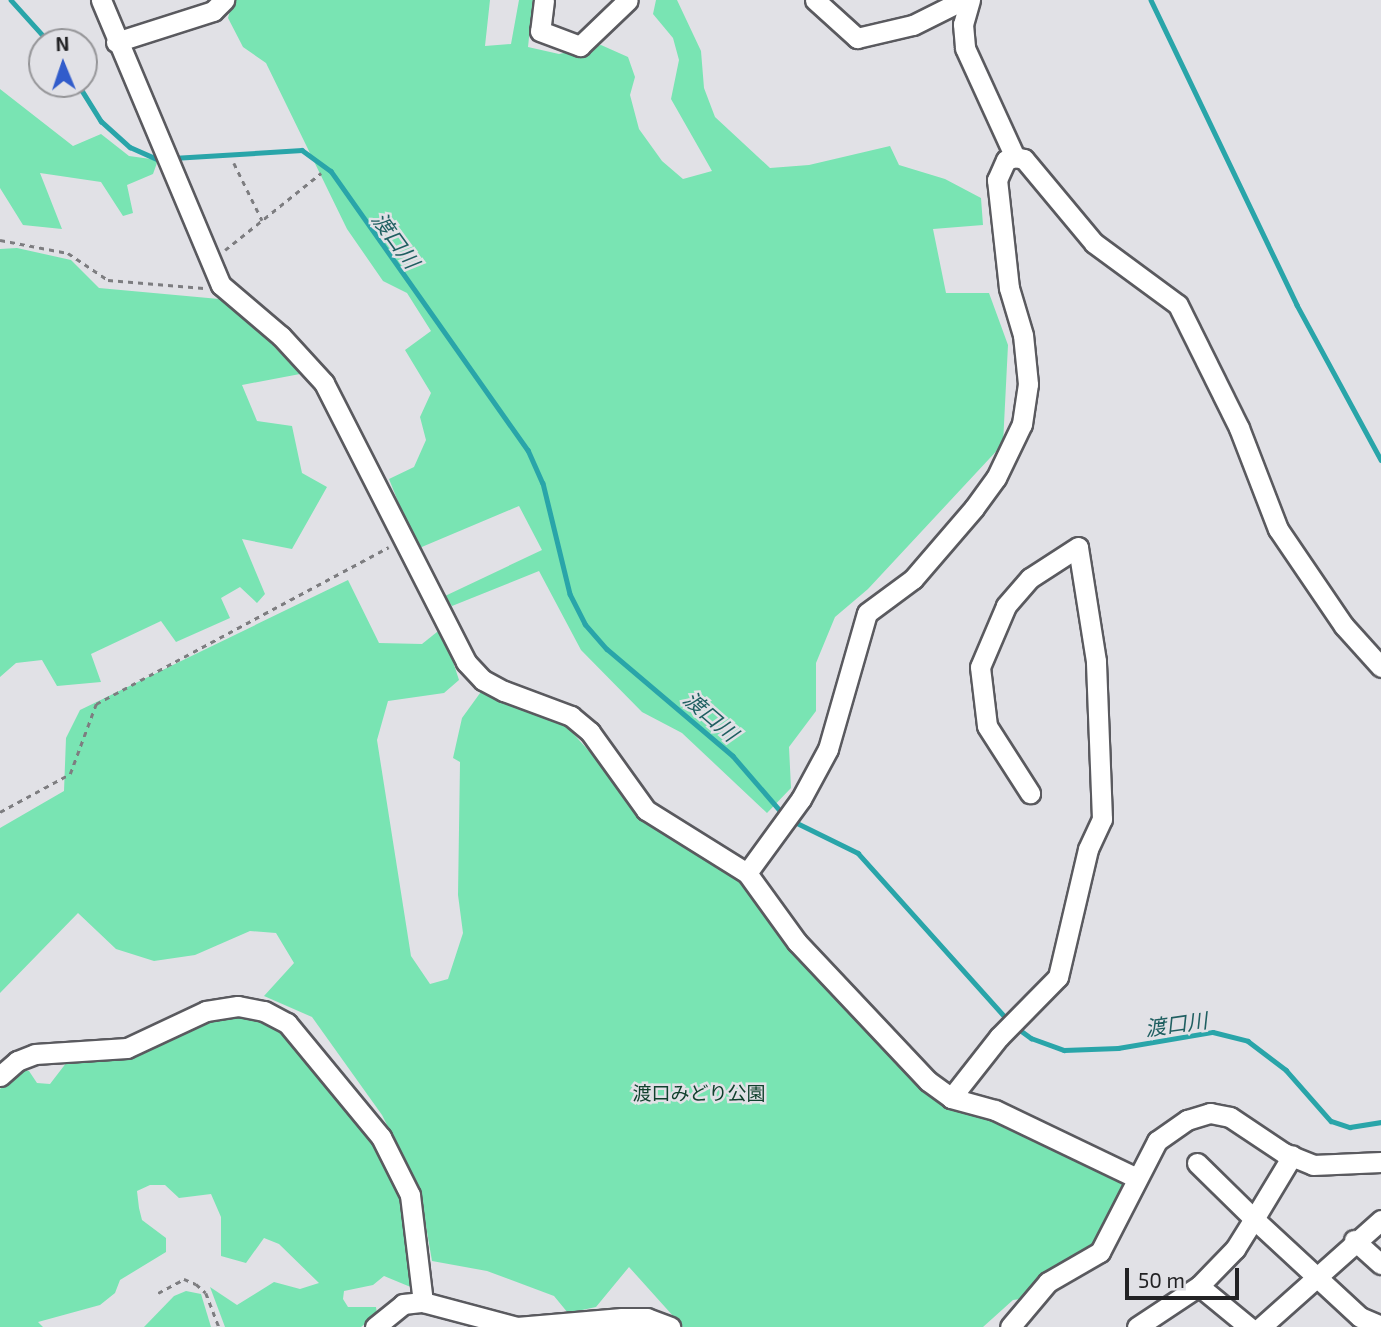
<!DOCTYPE html>
<html>
<head>
<meta charset="utf-8">
<style>
	body { margin:0 }
	#map { position:relative; width:1381px; height:1327px; overflow:hidden; background:#e1e1e6; font-family:"Exo 2","Noto Sans JP",sans-serif }
	div>[style] { position:absolute }
	[style*='--x'] { left:calc(var(--x)*1px); top:calc(var(--y)*1px); width:calc(var(--w)*1px); rotate:calc(var(--a)*1deg) }
	.green>* { inset:0; background:#79e4b3 }
	.stream>* { height:4.5px; margin:-2.25px; padding:0 2.25px; transform-origin:2.25px; border-radius:2.25px; background:#29a5a9 }
	.path>* { height:2.5px; margin-top:-1.25px; transform-origin:0; background:repeating-linear-gradient(90deg,#7d7d80 0 5px,transparent 0 10px) }
	.roads { filter:drop-shadow(2px 0 #5a5a5f) drop-shadow(-2px 0 #5a5a5f) drop-shadow(0 2px #5a5a5f) drop-shadow(0 -2px #5a5a5f) }
	.minor>* { height:19px; margin:-9.5px; padding:0 9.5px; transform-origin:9.5px; border-radius:9.5px; background:#fff }
	span { translate:-50% -50%; white-space:nowrap; text-align:center; line-height:1.15; -webkit-text-stroke:5px #e1e1e6; paint-order:stroke }
	.park-label { font-size:19px; color:#10412d }
	.water-label { font-size:21px; color:#1f5f61; font-style:italic }
	.north { position:absolute; left:28px; top:28px; width:70px; height:70px; box-sizing:border-box; background:#e1e1e6; border:2px solid #959598; border-radius:50%; rotate:358deg; font-size:19px; font-weight:700; line-height:28px; text-align:center; color:#222224 }
	.north::after { content:''; display:block; margin:auto; width:24px; height:32px; background:#315ccb; clip-path:polygon(50% 0,100% 100%,50% 72%,0 100%) }
	.scale { position:absolute; left:1125px; top:1268px; width:114px; height:32px; box-sizing:border-box; border:4px solid #222224; border-top:0; padding-left:9px; font-size:21px; line-height:24px; white-space:nowrap; color:#222224; -webkit-text-stroke:5px #e1e1e6; paint-order:stroke }
</style>
</head>
<body>
<div id="map">
	<div class="green">
		<div style="clip-path:polygon(233px 0,490px 0,485px 46px,511px 44px,519px 0,533px 0,528px 47px,559px 54px,601px 45px,628px 57px,635px 77px,630px 95px,639px 129px,662px 161px,683px 179px,712px 171px,671px 99px,679px 60px,673px 38px,653px 14px,656px 0,677px 0,701px 51px,704px 88px,715px 117px,770px 168px,809px 165px,890px 146px,899px 165px,945px 179px,981px 198px,983px 225px,933px 229px,946px 293px,989px 293px,1008px 345px,1003px 444px,868px 589px,835px 617px,816px 663px,816px 711px,789px 747px,791px 788px,767px 813px,682px 733px,642px 712px,581px 650px,539px 571px,452px 606px,445px 596px,542px 550px,519px 506px,417px 549px,389px 479px,414px 467px,426px 440px,420px 417px,431px 393px,405px 350px,431px 331px,407px 293px,383px 281px,347px 229px,266px 63px,243px 47px,228px 18px)"></div>
		<div style="clip-path:polygon(0 89px,73px 146px,101px 134px,129px 156px,158px 160px,153px 174px,127px 185px,133px 213px,123px 216px,101px 182px,40px 173px,62px 229px,23px 225px,0 188px)"></div>
		<div style="clip-path:polygon(17px 248px,71px 260px,99px 288px,230px 300px,300px 374px,242px 385px,257px 421px,292px 426px,302px 473px,327px 487px,292px 549px,242px 539px,265px 594px,257px 603px,240px 587px,221px 598px,230px 618px,176px 642px,161px 621px,91px 654px,101px 682px,57px 686px,42px 660px,16px 663px,0 677px,0 249px)"></div>
		<div style="clip-path:polygon(348px 580px,379px 643px,422px 644px,442px 628px,459px 680px,444px 693px,388px 701px,377px 740px,411px 956px,430px 984px,448px 979px,463px 933px,458px 895px,460px 762px,453px 758px,462px 718px,483px 689px,560px 719px,644px 812px,741px 880px,947px 1103px,1135px 1177px,1116px 1227px,1031px 1297px,1013px 1300px,983px 1327px,683px 1327px,629px 1267px,596px 1307px,568px 1313px,554px 1296px,487px 1271px,432px 1261px,420px 1191px,382px 1115px,312px 1017px,264px 996px,294px 963px,276px 933px,250px 931px,195px 955px,154px 961px,116px 949px,78px 913px,0 993px,0 828px,64px 791px,66px 738px,80px 710px)"></div>
		<div style="clip-path:polygon(248px 1015px,290px 1036px,358px 1118px,398px 1178px,413px 1288px,384px 1276px,373px 1285px,344px 1291px,343px 1299px,348px 1307px,376px 1307px,377px 1314px,361px 1327px,225px 1327px,210px 1287px,237px 1305px,274px 1282px,300px 1289px,319px 1283px,279px 1244px,264px 1238px,246px 1263px,221px 1256px,221px 1217px,211px 1194px,179px 1198px,165px 1185px,150px 1185px,137px 1191px,139px 1208px,142px 1220px,166px 1238px,166px 1252px,120px 1280px,115px 1293px,100px 1305px,38px 1322px,43px 1327px,0 1327px,0 1089px,20px 1070px,29px 1071px,37px 1083px,50px 1084px,70px 1058px,176px 1034px,220px 1017px)"></div>
		<div style="clip-path:polygon(186px 1291px,201px 1294px,211px 1327px,144px 1327px,174px 1296px)"></div>
	</div>
	<div class="stream">
		<div style="--x:11;--y:0;--w:57;--a:47.9"></div>
		<div style="--x:1151;--y:0;--w:338;--a:64.4"></div>
		<div style="--x:1297;--y:305;--w:176;--a:61.5"></div>
		<div style="--x:78;--y:84;--w:44;--a:58.1"></div>
		<div style="--x:101;--y:121;--w:39;--a:42"></div>
		<div style="--x:130;--y:147;--w:30;--a:24"></div>
		<div style="--x:173;--y:158;--w:129;--a:-3.5"></div>
		<div style="--x:302;--y:150;--w:36;--a:36"></div>
		<div style="--x:331;--y:171;--w:342;--a:54.8"></div>
		<div style="--x:528;--y:450;--w:36;--a:66"></div>
		<div style="--x:543;--y:483;--w:114;--a:76.3"></div>
		<div style="--x:570;--y:594;--w:34;--a:63"></div>
		<div style="--x:585;--y:624;--w:33;--a:49"></div>
		<div style="--x:607;--y:649;--w:165;--a:40.3"></div>
		<div style="--x:733;--y:756;--w:78;--a:49.2"></div>
		<div style="--x:791;--y:820;--w:75;--a:26.2"></div>
		<div style="--x:858;--y:853;--w:223;--a:48.1"></div>
		<div style="--x:1016;--y:1027;--w:19;--a:36"></div>
		<div style="--x:1031;--y:1038;--w:35;--a:20"></div>
		<div style="--x:1064;--y:1050;--w:54;--a:-2.1"></div>
		<div style="--x:1118;--y:1048;--w:96;--a:-9.6"></div>
		<div style="--x:1213;--y:1032;--w:36;--a:14"></div>
		<div style="--x:1248;--y:1041;--w:48;--a:37.3"></div>
		<div style="--x:1286;--y:1070;--w:68;--a:48.6"></div>
		<div style="--x:1331;--y:1121;--w:20;--a:18"></div>
		<div style="--x:1350;--y:1127;--w:31;--a:-9"></div>
	</div>
	<div class="path">
		<div style="--x:234;--y:163;--w:64;--a:63.8"></div>
		<div style="--x:0;--y:240;--w:69;--a:10.8"></div>
		<div style="--x:68;--y:253;--w:48;--a:34"></div>
		<div style="--x:108;--y:280;--w:96;--a:4.8"></div>
		<div style="--x:225;--y:250;--w:123;--a:-38.7"></div>
		<div style="--x:0;--y:812;--w:80;--a:-28.5"></div>
		<div style="--x:70;--y:774;--w:75;--a:-69.6"></div>
		<div style="--x:96;--y:704;--w:332;--a:-28.2"></div>
		<div style="--x:158;--y:1293;--w:30;--a:-28"></div>
		<div style="--x:184;--y:1279;--w:13;--a:23"></div>
		<div style="--x:196;--y:1284;--w:13;--a:42"></div>
		<div style="--x:206;--y:1293;--w:36;--a:69"></div>
	</div>
	<div class="roads">
		<div class="minor">
			<div style="--x:101;--y:0;--w:309;--a:67.2"></div>
			<div style="--x:221;--y:285;--w:79;--a:40.4"></div>
			<div style="--x:281;--y:336;--w:64;--a:47.5"></div>
			<div style="--x:324;--y:383;--w:313;--a:63"></div>
			<div style="--x:466;--y:662;--w:25;--a:47"></div>
			<div style="--x:483;--y:680;--w:24;--a:28"></div>
			<div style="--x:504;--y:691;--w:72;--a:20.5"></div>
			<div style="--x:571;--y:716;--w:25;--a:40"></div>
			<div style="--x:590;--y:732;--w:96;--a:54.3"></div>
			<div style="--x:646;--y:810;--w:119;--a:32"></div>
			<div style="--x:747;--y:873;--w:85;--a:54.1"></div>
			<div style="--x:797;--y:942;--w:191;--a:46.7"></div>
			<div style="--x:928;--y:1081;--w:29;--a:36"></div>
			<div style="--x:951;--y:1098;--w:46;--a:15.3"></div>
			<div style="--x:995;--y:1110;--w:155;--a:25.6"></div>
			<div style="--x:544;--y:0;--w:31;--a:97"></div>
			<div style="--x:540;--y:31;--w:43;--a:20.6"></div>
			<div style="--x:580;--y:46;--w:66;--a:-43.8"></div>
			<div style="--x:815;--y:0;--w:57;--a:42.1"></div>
			<div style="--x:857;--y:38;--w:57;--a:-13.1"></div>
			<div style="--x:913;--y:25;--w:56;--a:-26.6"></div>
			<div style="--x:970;--y:0;--w:25;--a:106"></div>
			<div style="--x:963;--y:24;--w:24;--a:85"></div>
			<div style="--x:965;--y:48;--w:120;--a:65.4"></div>
			<div style="--x:116;--y:42;--w:102;--a:-17.7"></div>
			<div style="--x:213;--y:11;--w:16;--a:-45"></div>
			<div style="--x:747;--y:873;--w:92;--a:-53.9"></div>
			<div style="--x:801;--y:799;--w:57;--a:-61.6"></div>
			<div style="--x:828;--y:749;--w:141;--a:-74"></div>
			<div style="--x:867;--y:613;--w:57;--a:-36.5"></div>
			<div style="--x:913;--y:579;--w:94;--a:-49.3"></div>
			<div style="--x:974;--y:508;--w:37;--a:-54"></div>
			<div style="--x:996;--y:478;--w:60;--a:-64.3"></div>
			<div style="--x:1022;--y:424;--w:40;--a:-81.5"></div>
			<div style="--x:1028;--y:384;--w:49;--a:-95.8"></div>
			<div style="--x:1023;--y:335;--w:49;--a:-106.6"></div>
			<div style="--x:1009;--y:288;--w:109;--a:-96.3"></div>
			<div style="--x:997;--y:180;--w:22;--a:-66"></div>
			<div style="--x:1006;--y:160;--w:9;--a:-18"></div>
			<div style="--x:1015;--y:157;--w:9;--a:13"></div>
			<div style="--x:1024;--y:159;--w:109;--a:50.2"></div>
			<div style="--x:1094;--y:243;--w:104;--a:36.4"></div>
			<div style="--x:1178;--y:305;--w:137;--a:63.6"></div>
			<div style="--x:1239;--y:428;--w:108;--a:68.9"></div>
			<div style="--x:1278;--y:529;--w:117;--a:55.8"></div>
			<div style="--x:1344;--y:626;--w:55;--a:47.9"></div>
			<div style="--x:0;--y:1076;--w:23;--a:-41"></div>
			<div style="--x:17;--y:1061;--w:19;--a:-21"></div>
			<div style="--x:35;--y:1054;--w:92;--a:-3.7"></div>
			<div style="--x:127;--y:1048;--w:87;--a:-25.1"></div>
			<div style="--x:206;--y:1011;--w:32;--a:-9"></div>
			<div style="--x:238;--y:1006;--w:26;--a:11"></div>
			<div style="--x:264;--y:1011;--w:26;--a:28"></div>
			<div style="--x:287;--y:1023;--w:148;--a:50.5"></div>
			<div style="--x:381;--y:1137;--w:65;--a:63.4"></div>
			<div style="--x:410;--y:1195;--w:108;--a:83.1"></div>
			<div style="--x:951;--y:1098;--w:78;--a:-51.8"></div>
			<div style="--x:999;--y:1037;--w:84;--a:-45.5"></div>
			<div style="--x:1058;--y:977;--w:131;--a:-76.8"></div>
			<div style="--x:1088;--y:849;--w:33;--a:-65"></div>
			<div style="--x:1102;--y:819;--w:158;--a:-92.2"></div>
			<div style="--x:1096;--y:661;--w:115;--a:-99"></div>
			<div style="--x:1078;--y:547;--w:57;--a:147.1"></div>
			<div style="--x:1030;--y:578;--w:37;--a:131"></div>
			<div style="--x:1006;--y:606;--w:66;--a:113.1"></div>
			<div style="--x:980;--y:667;--w:59;--a:83.2"></div>
			<div style="--x:987;--y:726;--w:80;--a:57.3"></div>
			<div style="--x:1197;--y:1163;--w:80;--a:44.5"></div>
			<div style="--x:1254;--y:1219;--w:74;--a:-58.9"></div>
			<div style="--x:1354;--y:1240;--w:36;--a:42"></div>
			<div style="--x:1199;--y:1286;--w:65;--a:39.4"></div>
			<div style="--x:375;--y:1327;--w:36;--a:-39"></div>
			<div style="--x:403;--y:1304;--w:20;--a:-6"></div>
			<div style="--x:423;--y:1302;--w:97;--a:14.9"></div>
			<div style="--x:517;--y:1327;--w:105;--a:-4.9"></div>
			<div style="--x:622;--y:1318;--w:25;--a:0"></div>
			<div style="--x:647;--y:1318;--w:25;--a:21"></div>
			<div style="--x:1010;--y:1327;--w:59;--a:-49.8"></div>
			<div style="--x:1048;--y:1282;--w:60;--a:-30"></div>
			<div style="--x:1100;--y:1252;--w:125;--a:-62.8"></div>
			<div style="--x:1157;--y:1141;--w:37;--a:-35"></div>
			<div style="--x:1187;--y:1120;--w:24;--a:-17"></div>
			<div style="--x:1210;--y:1113;--w:20;--a:11"></div>
			<div style="--x:1230;--y:1117;--w:65;--a:33.7"></div>
			<div style="--x:1284;--y:1153;--w:31;--a:22"></div>
			<div style="--x:1313;--y:1165;--w:68;--a:-2.5"></div>
			<div style="--x:1137;--y:1327;--w:74;--a:-33.5"></div>
			<div style="--x:1199;--y:1286;--w:52;--a:-45.8"></div>
			<div style="--x:1235;--y:1249;--w:36;--a:-58"></div>
			<div style="--x:1254;--y:1219;--w:144;--a:42.8"></div>
			<div style="--x:1360;--y:1317;--w:23;--a:23"></div>
			<div style="--x:1261;--y:1327;--w:161;--a:-41.7"></div>
		</div>
	</div>
	<div class="park-label">
		<span style="left:699px;top:1093px">渡口みどり公園</span>
	</div>
	<div class="water-label">
		<span style="left:396px;top:240px;rotate:54deg">渡口川</span>
		<span style="left:711px;top:716px;rotate:41deg">渡口川</span>
		<span style="left:1176px;top:1024px;rotate:-8deg">渡口川</span>
	</div>
	<div class="north">N</div>
	<div class="scale">50 m</div>
</div>
</body>
</html>
